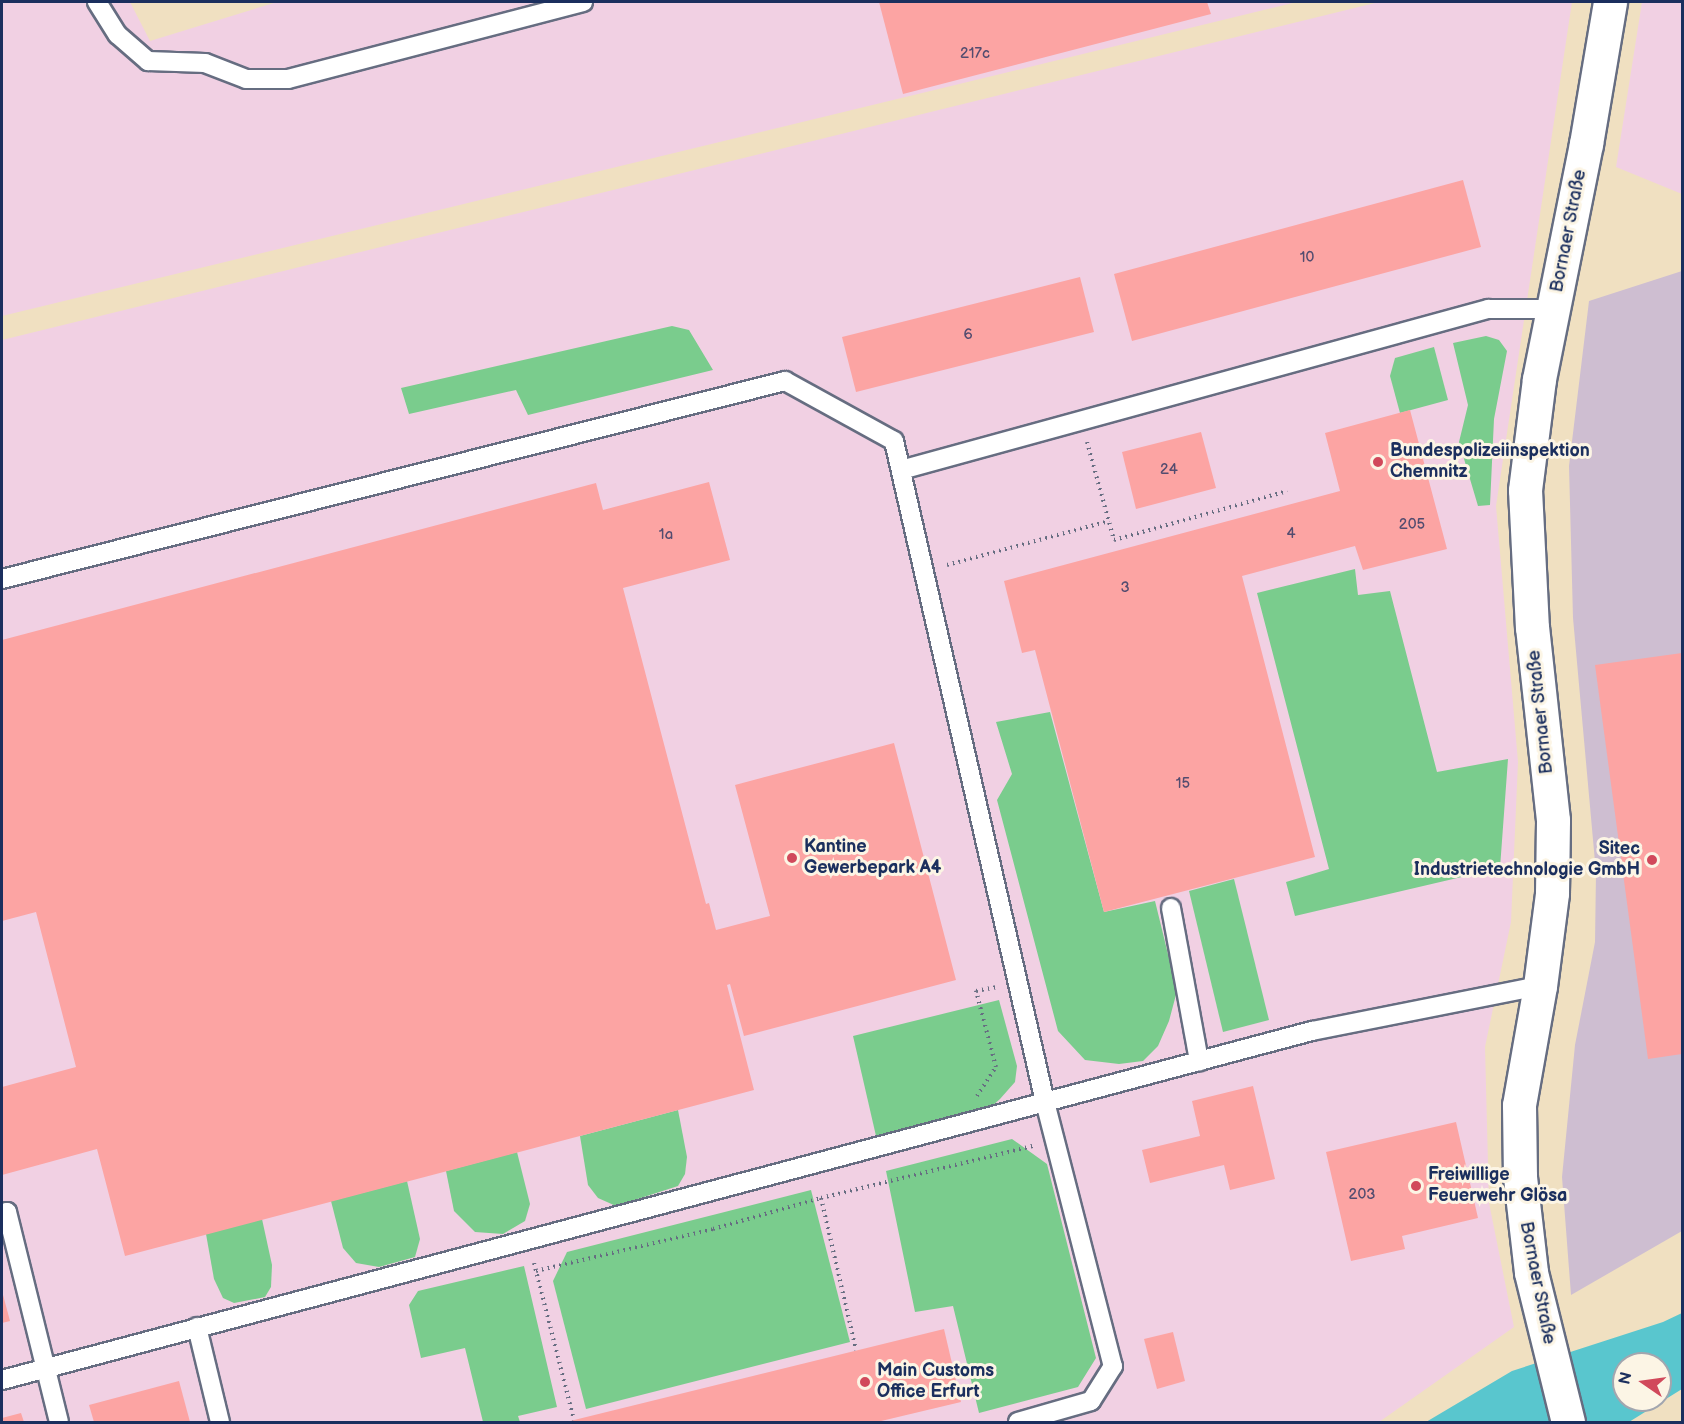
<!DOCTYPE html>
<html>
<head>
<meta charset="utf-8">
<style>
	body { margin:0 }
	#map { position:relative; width:1684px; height:1424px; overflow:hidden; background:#f0e0c1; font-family:"Balsamiq Sans",sans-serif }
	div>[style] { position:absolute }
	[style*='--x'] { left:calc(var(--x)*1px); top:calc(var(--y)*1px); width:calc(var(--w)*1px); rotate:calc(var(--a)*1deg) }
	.built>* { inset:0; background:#f1d0e3 }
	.industrial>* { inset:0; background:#cebed1 }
	.green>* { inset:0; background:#7acc8d }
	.water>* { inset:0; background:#59c6ce }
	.building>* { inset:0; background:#fca4a3 }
	.path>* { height:4px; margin-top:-2px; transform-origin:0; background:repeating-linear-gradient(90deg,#666d81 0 1.5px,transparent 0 6px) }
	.roads { filter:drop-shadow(2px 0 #666d81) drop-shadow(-2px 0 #666d81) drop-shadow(0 2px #666d81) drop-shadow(0 -2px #666d81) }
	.lane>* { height:18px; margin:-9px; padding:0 9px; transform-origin:9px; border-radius:9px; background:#fff }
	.secondary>* { height:33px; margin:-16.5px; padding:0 16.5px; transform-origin:16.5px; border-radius:16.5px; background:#fff }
	.dots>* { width:16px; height:16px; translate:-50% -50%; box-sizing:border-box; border:3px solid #fcf5e5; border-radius:50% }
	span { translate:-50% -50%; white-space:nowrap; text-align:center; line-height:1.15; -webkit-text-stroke:6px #fcf5e5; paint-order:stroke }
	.number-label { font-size:15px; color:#534c6f }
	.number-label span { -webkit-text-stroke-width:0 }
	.street-label { font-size:18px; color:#1b2f5e }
	.poi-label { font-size:18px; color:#1b2f5e; font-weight:700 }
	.left { translate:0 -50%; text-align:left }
	.right { translate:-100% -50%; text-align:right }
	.frame { position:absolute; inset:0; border:3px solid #1b2f5e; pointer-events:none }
	.north { position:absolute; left:1612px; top:1352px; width:60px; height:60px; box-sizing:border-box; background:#fcf5e5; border:2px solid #a2a6af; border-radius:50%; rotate:283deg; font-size:16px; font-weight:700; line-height:24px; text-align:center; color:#1b2f5e }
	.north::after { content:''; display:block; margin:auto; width:21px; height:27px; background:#d1495b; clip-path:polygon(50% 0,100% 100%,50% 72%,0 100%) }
</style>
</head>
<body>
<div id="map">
	<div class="built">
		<div style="clip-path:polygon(2px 2px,130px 2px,150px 41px,277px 2px,1297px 2px,2px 316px)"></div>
		<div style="clip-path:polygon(1379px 2px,1572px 2px,1496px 506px,1518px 762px,1511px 922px,1485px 1047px,1489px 1203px,1514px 1327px,1379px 1422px,2px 1422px,2px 340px)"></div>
		<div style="clip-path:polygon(1642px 2px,1682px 2px,1682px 194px,1616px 167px)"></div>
	</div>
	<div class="industrial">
		<div style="clip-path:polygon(1682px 271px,1682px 1231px,1571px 1295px,1562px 1177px,1575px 1045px,1595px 942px,1596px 873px,1573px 618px,1569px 466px,1589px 301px)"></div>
	</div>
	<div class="green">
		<div style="clip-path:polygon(672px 326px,689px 330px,713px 370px,528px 415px,516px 390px,409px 414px,401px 388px)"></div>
		<div style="clip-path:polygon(1486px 336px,1499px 340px,1507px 351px,1494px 419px,1490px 505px,1478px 506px,1459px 442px,1468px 405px,1453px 343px)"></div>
		<div style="clip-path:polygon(1434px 347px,1448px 400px,1400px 413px,1390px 376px,1395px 358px)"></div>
		<div style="clip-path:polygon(1355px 569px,1358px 595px,1390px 591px,1437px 772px,1508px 759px,1500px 868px,1295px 916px,1286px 882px,1329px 869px,1257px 593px)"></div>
		<div style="clip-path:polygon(1050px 712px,1104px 912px,1155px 901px,1177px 991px,1169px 1021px,1158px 1046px,1143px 1061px,1119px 1064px,1085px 1060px,1058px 1031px,997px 800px,1012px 774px,996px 722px)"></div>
		<div style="clip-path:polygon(1234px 879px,1269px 1020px,1223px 1032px,1189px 891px)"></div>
		<div style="clip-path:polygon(999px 1000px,1017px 1066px,1015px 1082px,1000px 1099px,992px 1106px,876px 1136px,853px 1036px)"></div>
		<div style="clip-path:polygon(678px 1110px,687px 1157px,685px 1174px,678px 1186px,616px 1206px,598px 1198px,588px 1185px,580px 1136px)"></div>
		<div style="clip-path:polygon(1012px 1139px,1047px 1164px,1096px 1358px,1078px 1387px,979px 1413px,953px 1306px,915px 1312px,886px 1171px)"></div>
		<div style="clip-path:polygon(517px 1152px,530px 1204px,525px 1221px,503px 1234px,475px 1232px,454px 1211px,446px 1171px)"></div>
		<div style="clip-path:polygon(407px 1181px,420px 1239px,415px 1257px,379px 1267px,356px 1263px,343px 1248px,331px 1201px)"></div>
		<div style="clip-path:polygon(811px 1190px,850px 1342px,586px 1409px,553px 1281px,567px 1252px)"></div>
		<div style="clip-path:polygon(262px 1219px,272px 1265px,271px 1287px,265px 1297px,234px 1303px,223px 1298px,214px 1279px,206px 1234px)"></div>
		<div style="clip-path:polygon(524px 1266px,557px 1407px,518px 1416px,520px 1422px,483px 1422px,465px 1348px,421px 1358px,409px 1305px,418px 1291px)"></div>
	</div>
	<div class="water">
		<div style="clip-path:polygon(evenodd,1682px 1313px,1682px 1389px,1629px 1422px,1426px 1422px,1512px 1371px,1663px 1322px,1682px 1313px,1624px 1364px,1660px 1364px,1660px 1400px,1624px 1400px,1624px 1364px)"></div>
	</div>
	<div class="building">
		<div style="clip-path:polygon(879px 2px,1207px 2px,1211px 14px,903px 94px)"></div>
		<div style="clip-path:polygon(1463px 180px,1481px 247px,1132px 341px,1114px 274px)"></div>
		<div style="clip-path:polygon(1080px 277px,1094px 332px,856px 392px,842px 337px)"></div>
		<div style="clip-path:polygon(1410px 410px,1447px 549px,1363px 570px,1355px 546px,1242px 576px,1315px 857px,1104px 912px,1035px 650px,1022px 653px,1004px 581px,1340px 491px,1325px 433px)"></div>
		<div style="clip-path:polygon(1201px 432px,1216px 488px,1136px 509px,1122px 452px)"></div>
		<div style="clip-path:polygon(709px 482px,730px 560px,623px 588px,706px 904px,709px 903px,716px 930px,770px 916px,735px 785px,894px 743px,956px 980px,744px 1036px,730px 984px,727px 985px,754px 1090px,125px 1256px,97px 1149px,2px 1175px,2px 1087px,76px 1067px,36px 912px,2px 921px,2px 640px,596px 483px,603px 510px)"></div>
		<div style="clip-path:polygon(1682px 653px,1682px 1054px,1648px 1059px,1595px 665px)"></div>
		<div style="clip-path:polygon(1253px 1086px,1275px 1179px,1230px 1190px,1224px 1165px,1150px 1183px,1142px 1150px,1200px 1136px,1192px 1101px)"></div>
		<div style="clip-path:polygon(1456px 1122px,1478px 1218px,1402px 1236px,1405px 1249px,1351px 1261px,1326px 1152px)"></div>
		<div style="clip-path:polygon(2px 1291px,10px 1321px,2px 1323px)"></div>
		<div style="clip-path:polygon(944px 1329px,961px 1402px,877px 1422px,566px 1422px)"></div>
		<div style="clip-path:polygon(1173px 1332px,1185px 1381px,1157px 1389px,1144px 1339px)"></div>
		<div style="clip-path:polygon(179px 1381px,190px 1422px,94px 1422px,89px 1405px)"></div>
		<div style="clip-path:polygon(21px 1413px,24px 1422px,2px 1422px,2px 1418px)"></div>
	</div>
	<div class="path">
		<div style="--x:1087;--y:442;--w:102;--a:74.6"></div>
		<div style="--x:1114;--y:540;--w:180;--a:-15.8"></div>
		<div style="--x:947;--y:565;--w:168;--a:-15.2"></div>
		<div style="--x:977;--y:1096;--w:35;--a:-57"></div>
		<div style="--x:996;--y:1067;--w:79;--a:-104.7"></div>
		<div style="--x:976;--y:991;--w:20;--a:-11"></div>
		<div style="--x:821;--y:1198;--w:156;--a:77"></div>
		<div style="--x:534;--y:1263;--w:162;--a:75.7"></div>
		<div style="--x:536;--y:1271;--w:182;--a:-13.3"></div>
		<div style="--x:713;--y:1229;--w:112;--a:-16"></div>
		<div style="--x:821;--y:1198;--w:218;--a:-13.8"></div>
	</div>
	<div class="roads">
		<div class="lane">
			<div style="--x:97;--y:2;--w:39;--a:58"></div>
			<div style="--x:118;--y:35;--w:40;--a:41"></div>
			<div style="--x:148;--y:61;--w:57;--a:2"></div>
			<div style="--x:205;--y:63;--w:44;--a:21.3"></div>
			<div style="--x:246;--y:79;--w:42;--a:0"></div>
			<div style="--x:288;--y:79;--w:305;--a:-14.6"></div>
			<div style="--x:901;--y:470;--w:609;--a:-15.34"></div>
			<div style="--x:1488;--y:309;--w:65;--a:0"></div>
			<div style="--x:2;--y:579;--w:808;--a:-14.19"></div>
			<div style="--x:785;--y:381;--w:124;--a:28.8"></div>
			<div style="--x:894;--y:441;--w:678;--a:77.13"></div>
			<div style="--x:1045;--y:1102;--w:273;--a:75.6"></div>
			<div style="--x:1113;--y:1366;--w:41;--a:122.2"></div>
			<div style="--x:1091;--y:1401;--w:76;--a:164"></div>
			<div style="--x:1171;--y:908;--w:156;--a:79.6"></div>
			<div style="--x:2;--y:1213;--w:5;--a:-11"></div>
			<div style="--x:7;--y:1212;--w:216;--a:76.1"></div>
			<div style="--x:197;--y:1327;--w:98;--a:76.4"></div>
			<div style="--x:2;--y:1380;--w:1356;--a:-14.92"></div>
			<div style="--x:1312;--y:1031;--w:232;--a:-11.2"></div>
		</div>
		<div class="secondary">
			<div style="--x:1568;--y:1422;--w:154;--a:-103.9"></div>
			<div style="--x:1531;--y:1272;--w:96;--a:-96.6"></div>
			<div style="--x:1520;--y:1177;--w:72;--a:-90.8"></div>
			<div style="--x:1519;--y:1105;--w:121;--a:-80"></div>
			<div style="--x:1540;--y:986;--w:94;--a:-82.6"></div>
			<div style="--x:1552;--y:893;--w:73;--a:-89.2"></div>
			<div style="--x:1553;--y:820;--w:193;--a:-96.2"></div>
			<div style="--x:1532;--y:628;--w:138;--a:-92.9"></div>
			<div style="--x:1525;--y:490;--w:112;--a:-82.8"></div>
			<div style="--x:1539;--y:379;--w:240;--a:-78.7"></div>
			<div style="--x:1586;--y:144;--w:144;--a:-80.4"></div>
		</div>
	</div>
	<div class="dots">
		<div style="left:1378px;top:462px;background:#d1495b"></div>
		<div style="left:792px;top:858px;background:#d1495b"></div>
		<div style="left:1652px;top:860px;background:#d1495b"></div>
		<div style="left:1416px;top:1186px;background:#d1495b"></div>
		<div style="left:865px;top:1382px;background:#d1495b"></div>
	</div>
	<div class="number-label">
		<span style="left:975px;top:54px">217c</span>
		<span style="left:1307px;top:258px">10</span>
		<span style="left:968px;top:335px">6</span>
		<span style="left:1169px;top:470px">24</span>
		<span style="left:1412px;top:525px">205</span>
		<span style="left:1291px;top:534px">4</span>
		<span style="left:666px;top:535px">1a</span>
		<span style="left:1125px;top:588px">3</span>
		<span style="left:1183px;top:784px">15</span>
		<span style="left:1362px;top:1195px">203</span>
	</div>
	<div class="street-label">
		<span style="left:1569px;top:231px;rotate:-79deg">Bornaer Straße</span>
		<span style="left:1541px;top:712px;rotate:-96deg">Bornaer Straße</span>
		<span style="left:1537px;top:1283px;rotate:79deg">Bornaer Straße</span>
	</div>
	<div class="poi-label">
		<span class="left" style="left:1390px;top:462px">Bundespolizeiinspektion<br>Chemnitz</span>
		<span class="left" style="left:804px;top:858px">Kantine<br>Gewerbepark A4</span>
		<span class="right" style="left:1640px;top:860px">Sitec<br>Industrietechnologie GmbH</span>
		<span class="left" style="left:1428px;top:1186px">Freiwillige<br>Feuerwehr Glösa</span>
		<span class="left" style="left:877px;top:1382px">Main Customs<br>Office Erfurt</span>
	</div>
	<div class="frame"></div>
	<div class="north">N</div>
</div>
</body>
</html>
